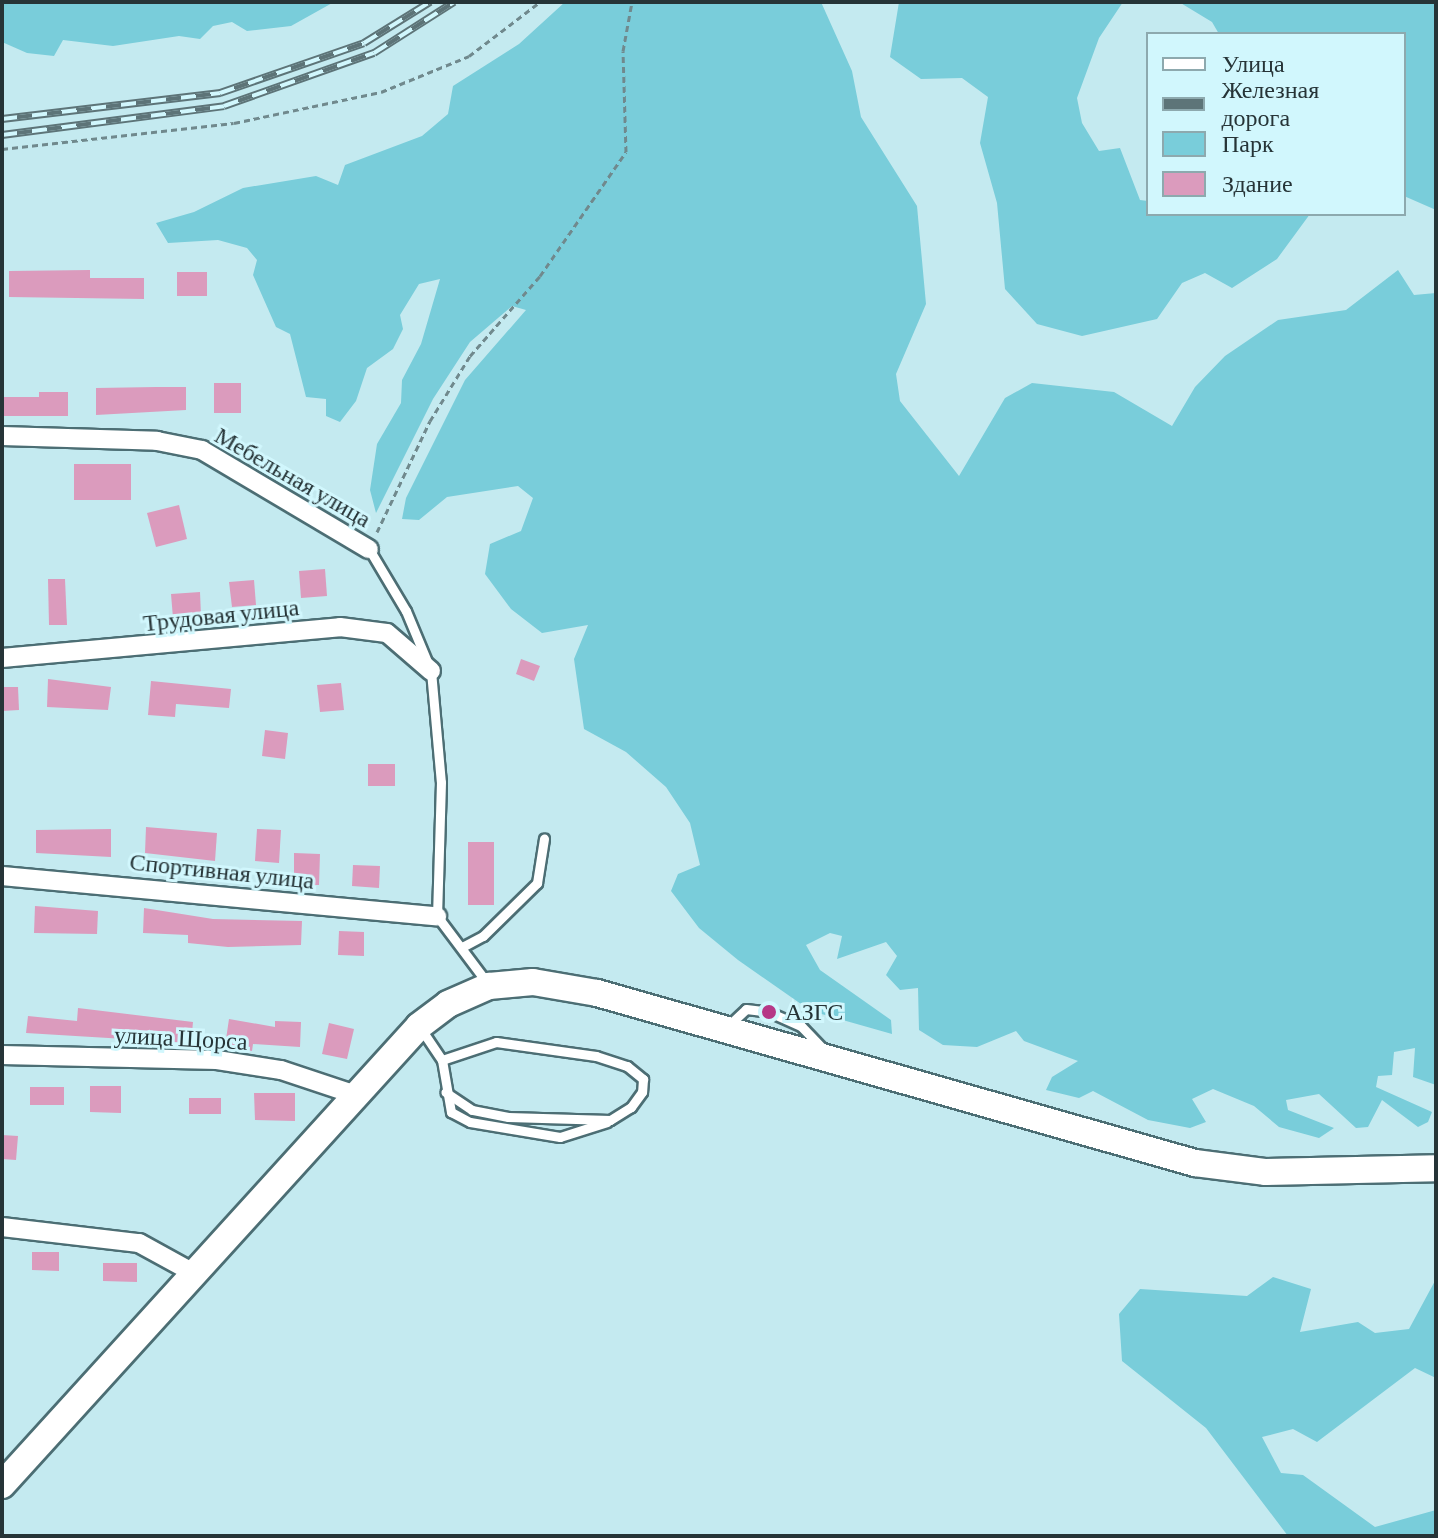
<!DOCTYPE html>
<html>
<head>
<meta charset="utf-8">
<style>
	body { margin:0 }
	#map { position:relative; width:1438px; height:1538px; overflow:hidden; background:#c4eaf0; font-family:"Crimson Pro",serif }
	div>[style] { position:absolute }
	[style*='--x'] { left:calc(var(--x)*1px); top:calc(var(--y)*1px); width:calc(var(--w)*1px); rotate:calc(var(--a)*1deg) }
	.green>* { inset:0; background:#79cdda }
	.building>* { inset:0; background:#db9bbd }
	.path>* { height:3px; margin-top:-1.5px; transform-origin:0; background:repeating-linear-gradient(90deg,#70898d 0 6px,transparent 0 10px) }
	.roads { filter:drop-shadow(2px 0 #4c6e74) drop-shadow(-2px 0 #4c6e74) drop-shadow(0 2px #4c6e74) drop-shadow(0 -2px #4c6e74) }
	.service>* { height:9px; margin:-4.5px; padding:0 4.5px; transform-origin:4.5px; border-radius:4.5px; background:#fff }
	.minor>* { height:18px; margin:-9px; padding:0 9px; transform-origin:9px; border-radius:9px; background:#fff }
	.secondary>* { height:26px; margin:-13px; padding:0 13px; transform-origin:13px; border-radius:13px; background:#fff }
	.rail>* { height:8px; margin-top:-4px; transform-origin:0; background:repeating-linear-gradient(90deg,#d1f7fd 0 15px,#5d7478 0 30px); box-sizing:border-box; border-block:2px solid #5d7478 }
	.dots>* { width:22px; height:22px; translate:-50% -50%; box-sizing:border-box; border:4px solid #d1f7fd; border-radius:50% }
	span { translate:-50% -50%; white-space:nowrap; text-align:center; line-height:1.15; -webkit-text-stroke:6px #d1f7fd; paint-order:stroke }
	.street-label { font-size:24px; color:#263437 }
	.poi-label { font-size:24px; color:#263437 }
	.left { translate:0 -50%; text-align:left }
	.frame { position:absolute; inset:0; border:4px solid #263437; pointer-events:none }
	.legend { position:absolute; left:1146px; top:32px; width:260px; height:184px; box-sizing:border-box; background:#d1f7fd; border:2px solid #8da9ae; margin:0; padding:10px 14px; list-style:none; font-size:24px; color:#263437 }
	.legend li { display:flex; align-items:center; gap:16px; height:40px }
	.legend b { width:40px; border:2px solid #8da9ae }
</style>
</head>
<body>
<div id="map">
	<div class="green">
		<div style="clip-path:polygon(2px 2px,334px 2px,291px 26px,247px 31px,232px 22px,213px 26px,200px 39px,179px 36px,113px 46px,63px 40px,54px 56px,27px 53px,2px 42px)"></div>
		<div style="clip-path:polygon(565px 2px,821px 2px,852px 71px,861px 117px,917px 206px,926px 304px,896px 374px,900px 401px,959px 476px,1005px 398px,1032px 383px,1114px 392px,1172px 426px,1195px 387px,1225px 356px,1278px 320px,1346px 310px,1398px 270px,1414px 295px,1436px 293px,1436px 1085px,1413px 1077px,1415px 1048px,1394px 1052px,1392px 1075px,1378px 1076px,1376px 1087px,1432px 1112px,1428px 1122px,1418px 1127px,1382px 1100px,1368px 1127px,1356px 1128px,1319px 1094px,1286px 1100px,1288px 1110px,1334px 1128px,1319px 1138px,1279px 1127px,1254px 1106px,1213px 1089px,1192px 1099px,1206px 1122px,1190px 1128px,1148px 1120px,1093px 1091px,1079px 1098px,1046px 1090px,1052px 1077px,1078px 1061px,1024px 1041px,1016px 1031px,977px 1047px,943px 1045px,919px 1030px,918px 988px,900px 990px,886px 975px,897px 956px,886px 942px,837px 959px,842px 936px,830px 933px,806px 945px,820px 970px,891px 1020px,892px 1034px,811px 1011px,738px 960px,699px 928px,671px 891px,678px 874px,700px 865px,690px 823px,666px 787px,626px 752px,584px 729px,574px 659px,588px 625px,542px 633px,511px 609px,485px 574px,490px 544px,521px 531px,533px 498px,518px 486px,447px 497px,419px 520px,402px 519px,406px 498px,465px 380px,526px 310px,512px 306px,470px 342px,433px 399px,376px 513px,370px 490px,377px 444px,401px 403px,402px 380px,421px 344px,440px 279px,419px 284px,400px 315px,403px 329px,393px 349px,367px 368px,356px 401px,340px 422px,326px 416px,326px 399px,306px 397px,290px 334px,276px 327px,253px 275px,257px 260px,247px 248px,218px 240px,168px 243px,156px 223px,194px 212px,243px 188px,316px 176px,338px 185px,345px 165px,422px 136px,448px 114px,453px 86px,519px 44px)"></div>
		<div style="clip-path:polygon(899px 2px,1123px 2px,1099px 38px,1077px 98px,1082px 123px,1099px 151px,1120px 148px,1140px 200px,1148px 201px,1148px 214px,1310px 214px,1277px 259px,1232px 288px,1205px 273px,1182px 283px,1157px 319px,1082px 336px,1037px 324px,1005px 289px,997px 203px,980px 143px,988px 97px,962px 78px,921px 79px,890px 57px)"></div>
		<div style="clip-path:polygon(1179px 2px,1436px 2px,1436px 210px,1404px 196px,1404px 34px,1219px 34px,1212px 22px)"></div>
		<div style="clip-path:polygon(1273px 1277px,1311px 1289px,1300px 1332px,1358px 1322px,1375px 1333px,1409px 1329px,1436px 1279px,1436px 1378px,1415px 1368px,1317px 1442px,1293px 1429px,1262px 1437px,1281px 1473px,1303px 1475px,1375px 1527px,1436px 1510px,1436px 1536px,1288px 1536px,1206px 1428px,1122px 1361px,1119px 1314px,1140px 1289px,1247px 1296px)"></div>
	</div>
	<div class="building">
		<div style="clip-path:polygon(90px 270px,90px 278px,144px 278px,144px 299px,9px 297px,9px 271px)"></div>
		<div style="clip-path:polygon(177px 272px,207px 272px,207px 296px,177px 296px)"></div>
		<div style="clip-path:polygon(214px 383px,241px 383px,241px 413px,214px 413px)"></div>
		<div style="clip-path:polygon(156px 387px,186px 387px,186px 410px,96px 415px,96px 388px)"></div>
		<div style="clip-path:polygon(39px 392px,68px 392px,68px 416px,2px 416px,2px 397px,39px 397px)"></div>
		<div style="clip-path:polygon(74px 464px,131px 464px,131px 500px,74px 500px)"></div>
		<div style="clip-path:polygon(179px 505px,187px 539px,156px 547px,147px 513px)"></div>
		<div style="clip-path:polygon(325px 569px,327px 596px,301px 598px,299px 571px)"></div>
		<div style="clip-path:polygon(48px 579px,65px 579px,67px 625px,49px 625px)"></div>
		<div style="clip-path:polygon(254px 580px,256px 605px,232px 607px,229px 582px)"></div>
		<div style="clip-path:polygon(200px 592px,201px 616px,173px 618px,171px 594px)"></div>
		<div style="clip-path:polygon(521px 659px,540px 666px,534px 681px,516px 674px)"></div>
		<div style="clip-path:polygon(48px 679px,111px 687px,108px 710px,47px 707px)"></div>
		<div style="clip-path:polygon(151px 681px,231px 689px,229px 708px,176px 704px,175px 717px,148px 715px)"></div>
		<div style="clip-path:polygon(341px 683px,344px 710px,320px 712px,317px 685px)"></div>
		<div style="clip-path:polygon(2px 687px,18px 687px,19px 710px,2px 711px)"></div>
		<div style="clip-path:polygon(265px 730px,288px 733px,285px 759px,262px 756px)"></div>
		<div style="clip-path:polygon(368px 764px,395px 764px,395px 786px,368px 786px)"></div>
		<div style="clip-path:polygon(146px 827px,217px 833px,215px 861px,145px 853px)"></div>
		<div style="clip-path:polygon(111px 829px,111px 857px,36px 853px,36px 830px)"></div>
		<div style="clip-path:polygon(257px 829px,281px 830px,279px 863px,255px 861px)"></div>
		<div style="clip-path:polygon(468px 842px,494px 842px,494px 905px,468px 905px)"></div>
		<div style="clip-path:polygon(294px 853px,320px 854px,319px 885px,294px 885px)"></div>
		<div style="clip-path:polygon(353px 865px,380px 866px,379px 888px,352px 886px)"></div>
		<div style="clip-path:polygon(35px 906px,98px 911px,97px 934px,34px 933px)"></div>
		<div style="clip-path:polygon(144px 908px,213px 919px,302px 921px,301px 945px,228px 947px,188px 943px,188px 935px,143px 933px)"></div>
		<div style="clip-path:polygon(339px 931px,364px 932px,364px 956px,338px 955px)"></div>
		<div style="clip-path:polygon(78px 1008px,193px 1022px,191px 1043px,26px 1033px,28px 1016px,77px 1021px)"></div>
		<div style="clip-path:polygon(229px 1019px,275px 1027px,275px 1021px,301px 1022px,300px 1047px,253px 1044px,252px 1051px,225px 1046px)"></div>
		<div style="clip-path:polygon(329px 1023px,354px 1029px,347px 1059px,322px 1054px)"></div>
		<div style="clip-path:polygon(90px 1086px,121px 1086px,121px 1113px,90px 1112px)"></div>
		<div style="clip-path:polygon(30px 1087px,64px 1087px,64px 1105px,30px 1105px)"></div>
		<div style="clip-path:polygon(254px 1093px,295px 1093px,295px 1121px,255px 1120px)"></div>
		<div style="clip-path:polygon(189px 1098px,221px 1098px,221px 1114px,189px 1114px)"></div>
		<div style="clip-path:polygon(2px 1135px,18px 1136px,16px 1160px,2px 1159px)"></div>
		<div style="clip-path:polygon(32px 1252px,59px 1252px,59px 1271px,32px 1270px)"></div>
		<div style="clip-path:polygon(103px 1263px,137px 1263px,137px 1282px,103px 1281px)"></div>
	</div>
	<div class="path">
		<div style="--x:2;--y:149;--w:233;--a:-6.4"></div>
		<div style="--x:234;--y:123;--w:150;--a:-11.9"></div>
		<div style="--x:381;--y:92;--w:95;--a:-22.2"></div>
		<div style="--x:469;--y:56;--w:89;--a:-37.3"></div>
		<div style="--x:377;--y:532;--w:123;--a:-64.5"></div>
		<div style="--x:430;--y:421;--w:76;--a:-58.4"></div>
		<div style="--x:470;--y:356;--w:106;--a:-48.8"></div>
		<div style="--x:540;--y:276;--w:151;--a:-55.3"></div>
		<div style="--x:626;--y:152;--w:101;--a:-91.7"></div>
		<div style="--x:623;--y:51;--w:50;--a:-79.6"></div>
	</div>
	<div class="roads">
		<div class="service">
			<div style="--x:369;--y:549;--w:72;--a:59.2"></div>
			<div style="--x:406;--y:611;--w:65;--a:67.4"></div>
			<div style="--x:431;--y:671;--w:111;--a:84.9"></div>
			<div style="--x:441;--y:782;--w:134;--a:91.7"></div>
			<div style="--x:437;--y:916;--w:85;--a:53.1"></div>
			<div style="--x:464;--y:946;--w:21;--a:-28"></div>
			<div style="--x:483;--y:936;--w:76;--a:-44.5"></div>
			<div style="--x:537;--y:883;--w:45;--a:-81"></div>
			<div style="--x:729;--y:1025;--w:23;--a:-43"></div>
			<div style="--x:746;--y:1009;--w:23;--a:7"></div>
			<div style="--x:769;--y:1012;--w:35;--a:24"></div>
			<div style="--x:801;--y:1026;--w:32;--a:46"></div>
			<div style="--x:421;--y:1029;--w:37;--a:56"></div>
			<div style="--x:442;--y:1060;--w:53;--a:80.2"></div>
			<div style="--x:451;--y:1112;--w:21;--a:28"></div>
			<div style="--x:470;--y:1122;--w:91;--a:9.5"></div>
			<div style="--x:560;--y:1137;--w:49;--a:-17.7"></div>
			<div style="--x:442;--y:1060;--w:57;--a:-18.4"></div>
			<div style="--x:496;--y:1042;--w:101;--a:8"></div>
			<div style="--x:596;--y:1056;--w:33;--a:18"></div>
			<div style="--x:627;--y:1066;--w:21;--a:39"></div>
			<div style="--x:643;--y:1079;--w:13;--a:94"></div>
			<div style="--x:642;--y:1092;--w:19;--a:126"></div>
			<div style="--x:631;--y:1107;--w:25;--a:148"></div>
			<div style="--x:610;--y:1120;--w:102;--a:-178.3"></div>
			<div style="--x:508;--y:1117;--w:37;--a:-169"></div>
			<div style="--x:472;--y:1110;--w:32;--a:-146"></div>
		</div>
		<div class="minor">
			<div style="--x:2;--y:436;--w:155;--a:1.8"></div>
			<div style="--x:157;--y:441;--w:46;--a:11.3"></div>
			<div style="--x:202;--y:450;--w:194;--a:30.7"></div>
			<div style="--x:2;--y:658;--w:339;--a:-5.2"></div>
			<div style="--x:340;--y:627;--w:47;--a:7.3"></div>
			<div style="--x:387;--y:633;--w:58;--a:40.8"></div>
			<div style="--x:2;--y:876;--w:437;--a:5.3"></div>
			<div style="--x:2;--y:1055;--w:215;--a:1.3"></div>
			<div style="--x:217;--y:1060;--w:65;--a:8.9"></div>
			<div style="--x:281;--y:1070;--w:76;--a:18.4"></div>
			<div style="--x:2;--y:1227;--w:138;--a:6.7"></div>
			<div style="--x:139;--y:1243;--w:60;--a:28.7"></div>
		</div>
		<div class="secondary">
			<div style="--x:2;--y:1485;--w:620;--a:-47.74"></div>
			<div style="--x:419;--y:1026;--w:36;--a:-37"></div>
			<div style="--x:448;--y:1004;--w:45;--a:-23.7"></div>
			<div style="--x:489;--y:986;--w:44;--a:-5.2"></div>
			<div style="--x:533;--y:982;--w:65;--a:9.8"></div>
			<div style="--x:597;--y:993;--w:622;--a:15.87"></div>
			<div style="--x:1195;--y:1163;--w:72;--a:7.2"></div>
			<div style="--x:1266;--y:1172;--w:170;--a:-1.3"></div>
		</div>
	</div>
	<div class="rail">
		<div style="--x:2;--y:119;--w:220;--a:-6.8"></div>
		<div style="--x:220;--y:93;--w:152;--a:-19.1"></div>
		<div style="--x:364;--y:43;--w:78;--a:-31.8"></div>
		<div style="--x:2;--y:135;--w:224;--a:-7.4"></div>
		<div style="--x:224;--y:106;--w:159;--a:-19.5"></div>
		<div style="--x:374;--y:53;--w:95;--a:-32.5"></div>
	</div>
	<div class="dots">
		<div style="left:769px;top:1012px;background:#b63887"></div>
	</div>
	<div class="street-label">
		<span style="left:293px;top:477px;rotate:30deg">Мебельная улица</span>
		<span style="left:221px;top:615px;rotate:-6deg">Трудовая улица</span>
		<span style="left:222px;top:871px;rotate:6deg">Спортивная улица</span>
		<span style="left:181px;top:1038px;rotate:3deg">улица Щорса</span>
	</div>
	<div class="poi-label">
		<span class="left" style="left:785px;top:1012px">АЗГС</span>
	</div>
	<div class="frame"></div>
	<ul class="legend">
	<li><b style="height:10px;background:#fff"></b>Улица</li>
	<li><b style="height:10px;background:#5d7478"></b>Железная дорога</li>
	<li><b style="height:22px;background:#79cdda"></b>Парк</li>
	<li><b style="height:22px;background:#db9bbd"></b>Здание</li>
	</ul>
</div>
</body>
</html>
